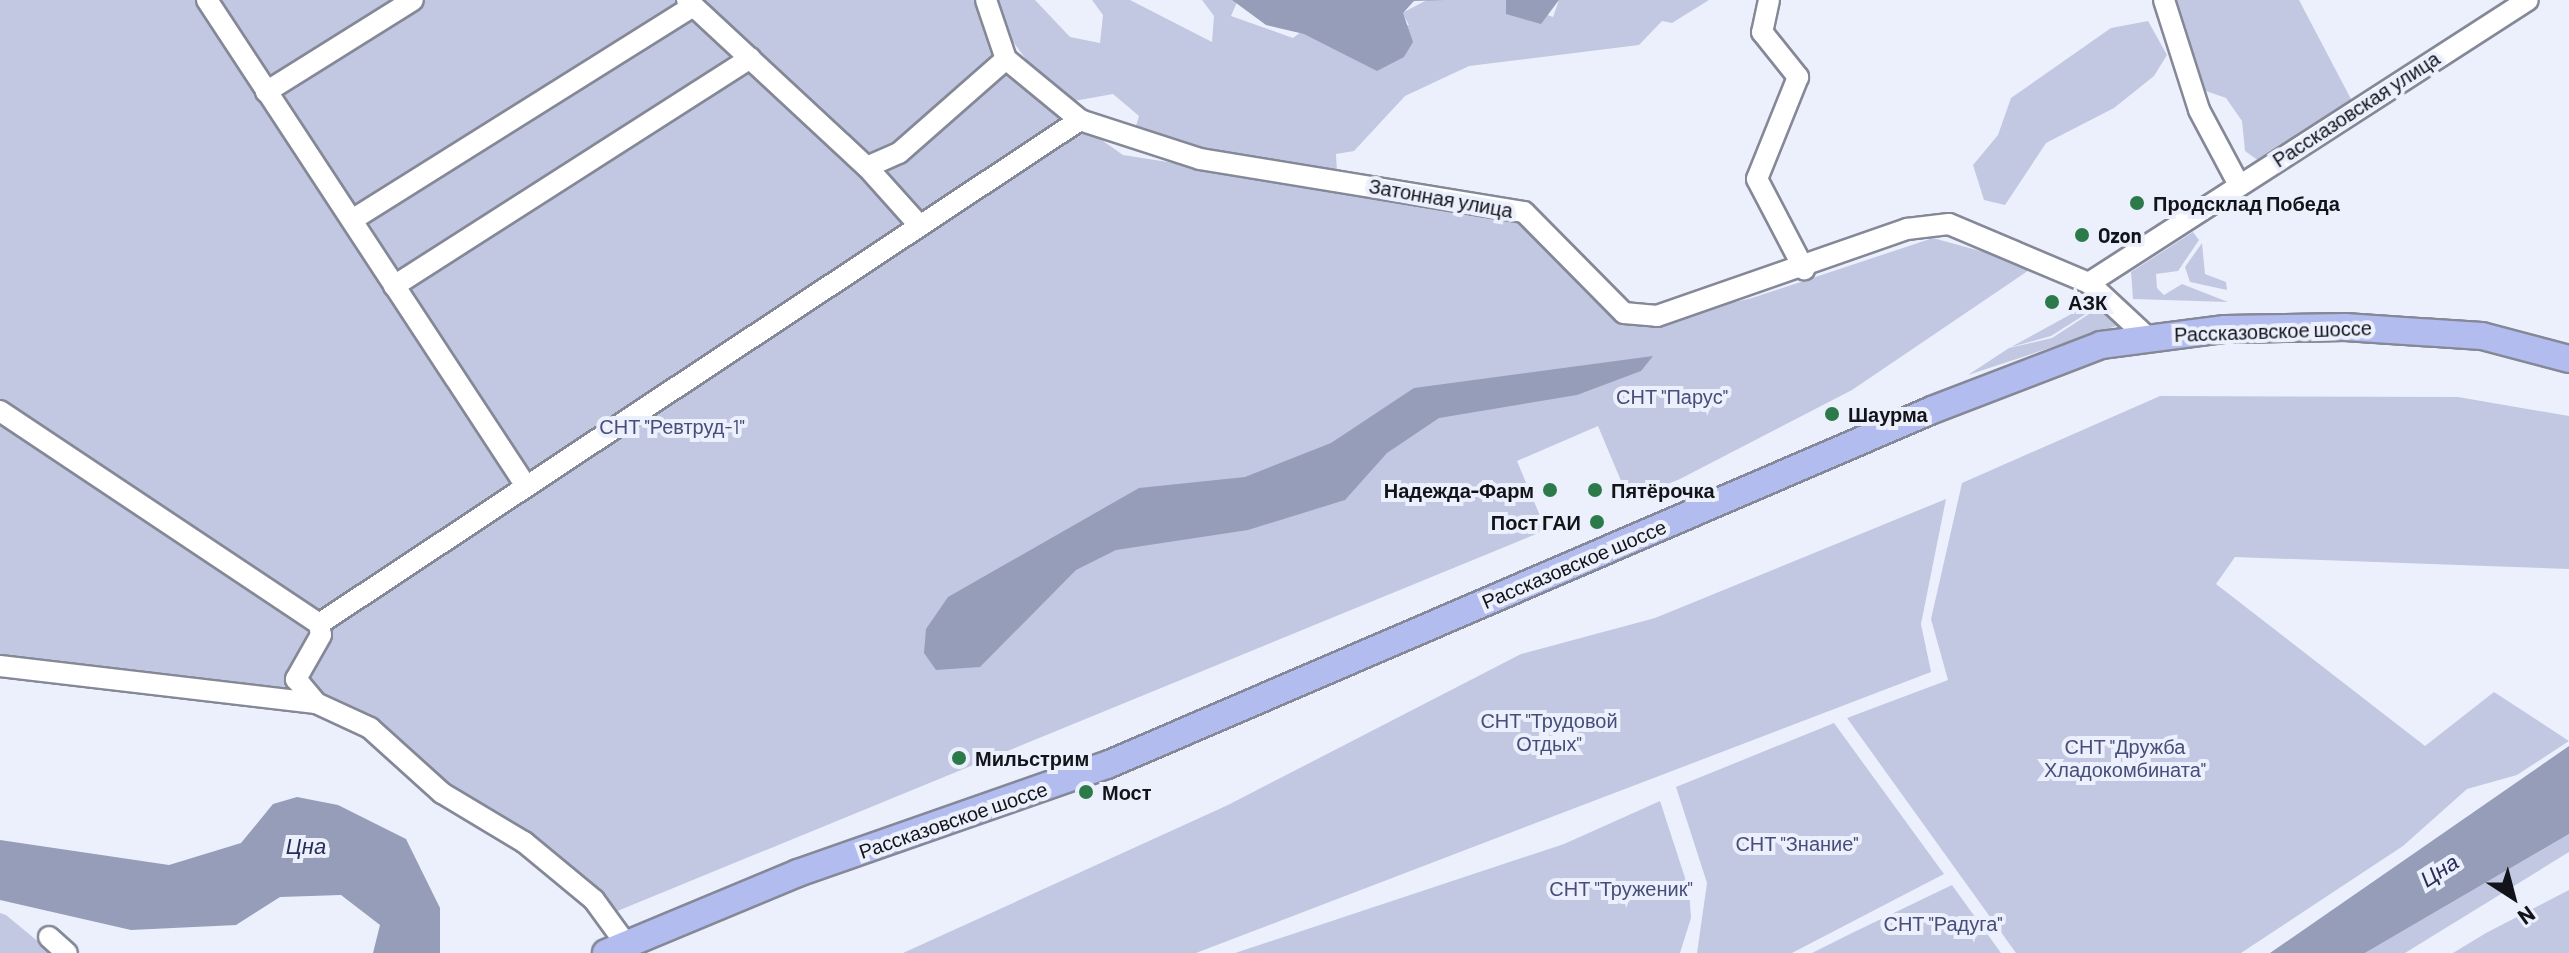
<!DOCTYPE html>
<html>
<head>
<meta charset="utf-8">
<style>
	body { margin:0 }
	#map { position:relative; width:2569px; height:953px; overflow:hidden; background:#ecf0fd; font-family:Barlow,sans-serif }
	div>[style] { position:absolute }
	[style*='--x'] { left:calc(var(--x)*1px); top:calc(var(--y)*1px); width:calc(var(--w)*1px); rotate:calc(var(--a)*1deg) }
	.green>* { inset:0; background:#c2c8e1 }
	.water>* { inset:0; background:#969db8 }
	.roads { filter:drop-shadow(2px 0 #858897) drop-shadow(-2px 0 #858897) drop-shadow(0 2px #858897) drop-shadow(0 -2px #858897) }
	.minor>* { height:20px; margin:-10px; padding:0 10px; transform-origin:10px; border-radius:10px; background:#fff }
	.major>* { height:26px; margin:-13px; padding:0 13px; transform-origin:13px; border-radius:13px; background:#b2bcef }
	.dots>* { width:22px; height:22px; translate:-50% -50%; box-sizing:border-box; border:4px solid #ecf0fd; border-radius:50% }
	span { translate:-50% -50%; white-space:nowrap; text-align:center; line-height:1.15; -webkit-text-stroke:8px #ecf0fd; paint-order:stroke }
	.street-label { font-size:20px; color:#13141a }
	.poi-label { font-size:20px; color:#13141a; font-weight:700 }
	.left { translate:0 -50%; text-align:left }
	.right { translate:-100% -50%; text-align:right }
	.park-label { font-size:20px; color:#464e79 }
	.water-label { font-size:22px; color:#272d55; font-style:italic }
	.north { position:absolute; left:2473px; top:857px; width:80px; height:80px; -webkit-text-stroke:6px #ecf0fd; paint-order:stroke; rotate:144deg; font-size:22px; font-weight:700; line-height:32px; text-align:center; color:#13141a }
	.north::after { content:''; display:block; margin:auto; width:28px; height:36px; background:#13141a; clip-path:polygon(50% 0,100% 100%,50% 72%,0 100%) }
</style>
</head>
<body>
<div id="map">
	<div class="green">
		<div style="clip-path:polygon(0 0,976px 0,1009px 75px,1123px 155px,1512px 216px,1619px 322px,1639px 325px,1752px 298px,1933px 238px,2035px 266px,1852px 390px,1680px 479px,1629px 500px,1598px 426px,1517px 461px,1546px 530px,615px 912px,442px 793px,341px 703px,296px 676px,281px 701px,0 663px)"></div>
		<div style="clip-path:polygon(997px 0,1035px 0,1070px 37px,1100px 43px,1103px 15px,1092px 0,1130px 0,1212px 42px,1214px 16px,1202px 0,1238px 0,1231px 16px,1293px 38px,1306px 28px,1409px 25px,1402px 13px,1427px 0,1506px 0,1553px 17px,1559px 0,1709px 0,1672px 23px,1662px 21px,1639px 45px,1469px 66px,1405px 96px,1354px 151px,1336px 154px,1337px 171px,1211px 151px,1136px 126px,1139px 116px,1113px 94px,1074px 101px,1036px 73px,1008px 35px)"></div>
		<div style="clip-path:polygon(2170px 0,2299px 0,2352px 101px,2259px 161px,2245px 151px,2242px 121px,2226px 98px,2206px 91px,2194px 72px)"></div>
		<div style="clip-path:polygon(2148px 21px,2167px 55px,2154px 76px,2114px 108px,2046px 143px,2005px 205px,1984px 200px,1973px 165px,1998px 135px,2011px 98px,2111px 28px)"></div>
		<div style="clip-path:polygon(2193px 232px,2199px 240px,2178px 271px,2156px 274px,2157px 288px,2164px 295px,2182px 284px,2228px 302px,2133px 299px,2131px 272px)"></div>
		<div style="clip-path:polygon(2202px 243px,2205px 274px,2226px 282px,2227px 290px,2190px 282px,2185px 267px)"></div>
		<div style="clip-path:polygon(2100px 305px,2051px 336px,2011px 347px,2084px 307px)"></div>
		<div style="clip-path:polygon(2103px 305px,2119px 325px,1968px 375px,2009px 348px,2052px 338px)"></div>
		<div style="clip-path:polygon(2160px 396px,2458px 397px,2569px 416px,2569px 569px,2235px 557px,2216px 584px,2425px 746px,2494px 692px,2569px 741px,2517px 775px,2467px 789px,2403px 846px,2241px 953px,2016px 953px,1847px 718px,1948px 680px,1931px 619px,1962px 483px)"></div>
		<div style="clip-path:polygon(1946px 499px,1921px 624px,1931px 672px,1196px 953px,903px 953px,1228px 805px,1521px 654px,1655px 618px)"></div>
		<div style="clip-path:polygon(1834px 723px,1944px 874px,1792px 953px,1697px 953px,1707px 883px,1676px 787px)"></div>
		<div style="clip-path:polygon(1660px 801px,1689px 890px,1691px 918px,1680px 953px,1235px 953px,1564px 844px)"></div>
		<div style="clip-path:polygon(2569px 834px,2569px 852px,2405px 953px,2365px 953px)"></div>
		<div style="clip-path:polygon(1952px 885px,2001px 953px,1812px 953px,1854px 932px)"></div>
		<div style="clip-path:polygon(2569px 890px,2569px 953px,2453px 953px,2486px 933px)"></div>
		<div style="clip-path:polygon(0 913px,6px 915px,52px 953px,0 953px)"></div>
	</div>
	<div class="water">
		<div style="clip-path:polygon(1232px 0,1445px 0,1414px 1px,1403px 13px,1413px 42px,1404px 57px,1377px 71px,1304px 34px,1266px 25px)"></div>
		<div style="clip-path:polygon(1559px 0,1541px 24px,1506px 14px,1506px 0)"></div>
		<div style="clip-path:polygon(1653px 356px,1641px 371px,1577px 395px,1439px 418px,1387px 453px,1345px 500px,1248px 530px,1116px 550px,1076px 570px,980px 667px,936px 670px,924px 653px,926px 629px,948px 597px,1139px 488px,1245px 477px,1331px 443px,1414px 388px)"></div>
		<div style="clip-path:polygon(2569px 746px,2569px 834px,2365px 953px,2270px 953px)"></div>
		<div style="clip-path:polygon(297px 797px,338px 805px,406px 839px,440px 908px,440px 953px,373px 953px,380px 925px,341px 895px,280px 897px,236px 925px,131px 930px,0 900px,0 840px,169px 865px,241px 843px,273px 804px)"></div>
	</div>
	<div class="roads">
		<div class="minor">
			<div style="--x:207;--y:0;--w:578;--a:56.72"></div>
			<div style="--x:687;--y:0;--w:246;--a:42.9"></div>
			<div style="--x:986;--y:0;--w:62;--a:71.3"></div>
			<div style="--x:1006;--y:59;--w:96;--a:39.5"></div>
			<div style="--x:1080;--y:120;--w:126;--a:18"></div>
			<div style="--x:1200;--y:159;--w:328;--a:9.3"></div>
			<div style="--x:1524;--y:212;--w:142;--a:45.3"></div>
			<div style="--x:1624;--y:313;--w:33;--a:5"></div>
			<div style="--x:1657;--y:316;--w:265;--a:-19.2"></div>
			<div style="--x:1907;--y:229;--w:42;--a:-6.8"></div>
			<div style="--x:1949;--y:224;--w:152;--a:22.9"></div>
			<div style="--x:2089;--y:283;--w:78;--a:42.9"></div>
			<div style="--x:1769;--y:0;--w:33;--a:102"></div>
			<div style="--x:1762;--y:32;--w:58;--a:51.3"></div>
			<div style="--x:1798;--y:77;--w:110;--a:111.9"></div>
			<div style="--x:1757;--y:179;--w:102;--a:62.4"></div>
			<div style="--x:2164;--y:0;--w:115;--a:72.3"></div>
			<div style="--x:2199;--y:110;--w:85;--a:61.9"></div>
			<div style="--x:266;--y:92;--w:173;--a:-32"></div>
			<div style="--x:352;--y:220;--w:401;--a:-32.1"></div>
			<div style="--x:919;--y:225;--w:78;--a:-131.9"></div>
			<div style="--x:867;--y:167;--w:35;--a:-24"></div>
			<div style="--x:899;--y:153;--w:142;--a:-41.3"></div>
			<div style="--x:2089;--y:283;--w:522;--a:-32.81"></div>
			<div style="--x:394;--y:286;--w:423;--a:-32.6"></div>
			<div style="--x:0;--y:411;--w:384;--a:33.7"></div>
			<div style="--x:319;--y:624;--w:11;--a:80"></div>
			<div style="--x:321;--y:635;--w:51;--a:119.6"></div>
			<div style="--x:296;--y:679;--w:31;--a:50"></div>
			<div style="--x:319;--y:624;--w:913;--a:-33.52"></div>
			<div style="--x:0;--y:666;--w:318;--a:6.7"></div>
			<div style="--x:316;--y:703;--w:60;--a:24.8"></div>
			<div style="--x:370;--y:728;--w:97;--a:42.1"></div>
			<div style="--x:442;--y:793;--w:96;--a:30.9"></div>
			<div style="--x:524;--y:842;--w:91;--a:39.6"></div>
			<div style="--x:594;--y:900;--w:54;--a:54"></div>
			<div style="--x:49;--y:937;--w:24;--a:42"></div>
		</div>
		<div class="major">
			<div style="--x:606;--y:953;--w:208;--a:-22.6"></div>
			<div style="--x:798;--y:873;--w:327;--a:-19.3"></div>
			<div style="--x:1107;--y:765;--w:898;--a:-23.28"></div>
			<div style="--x:1932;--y:410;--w:181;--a:-21"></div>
			<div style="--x:2101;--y:345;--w:125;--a:-7.4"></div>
			<div style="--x:2225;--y:329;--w:120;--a:-1"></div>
			<div style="--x:2345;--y:327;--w:137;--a:3.8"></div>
			<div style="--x:2482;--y:336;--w:90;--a:14.8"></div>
		</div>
	</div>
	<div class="dots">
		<div style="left:2137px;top:203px;background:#2c7a4a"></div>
		<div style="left:2082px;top:235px;background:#2c7a4a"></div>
		<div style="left:2052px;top:302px;background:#2c7a4a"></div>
		<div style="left:1832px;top:414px;background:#2c7a4a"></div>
		<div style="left:1550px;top:490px;background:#2c7a4a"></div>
		<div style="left:1595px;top:490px;background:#2c7a4a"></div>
		<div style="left:1597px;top:522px;background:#2c7a4a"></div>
		<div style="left:959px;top:758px;background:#2c7a4a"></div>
		<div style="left:1086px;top:792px;background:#2c7a4a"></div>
	</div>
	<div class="street-label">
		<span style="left:2356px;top:109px;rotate:-33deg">Рассказовская улица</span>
		<span style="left:1441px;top:198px;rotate:10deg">Затонная улица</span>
		<span style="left:2273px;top:331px;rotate:-2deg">Рассказовское шоссе</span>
		<span style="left:1574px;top:564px;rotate:-23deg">Рассказовское шоссе</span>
		<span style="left:953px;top:820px;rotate:-19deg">Рассказовское шоссе</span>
	</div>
	<div class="poi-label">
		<span class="left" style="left:2153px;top:203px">Продсклад Победа</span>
		<span class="left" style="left:2098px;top:235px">Ozon</span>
		<span class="left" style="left:2068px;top:302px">АЗК</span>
		<span class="left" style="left:1848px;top:414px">Шаурма</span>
		<span class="right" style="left:1534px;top:490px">Надежда-Фарм</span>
		<span class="left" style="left:1611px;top:490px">Пятёрочка</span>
		<span class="right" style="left:1581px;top:522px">Пост ГАИ</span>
		<span class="left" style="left:975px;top:758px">Мильстрим</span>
		<span class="left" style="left:1102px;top:792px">Мост</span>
	</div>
	<div class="park-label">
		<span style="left:1672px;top:396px">СНТ "Парус"</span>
		<span style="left:672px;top:426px">СНТ "Ревтруд-1"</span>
		<span style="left:1549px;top:732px">СНТ "Трудовой<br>Отдых"</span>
		<span style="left:2125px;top:758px">СНТ "Дружба<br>Хладокомбината"</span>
		<span style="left:1797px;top:843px">СНТ "Знание"</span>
		<span style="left:1621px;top:888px">СНТ "Труженик"</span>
		<span style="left:1943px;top:923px">СНТ "Радуга"</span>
	</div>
	<div class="water-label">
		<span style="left:306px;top:846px">Цна</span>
		<span style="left:2439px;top:870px;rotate:-33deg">Цна</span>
	</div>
	<div class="north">N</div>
</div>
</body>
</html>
